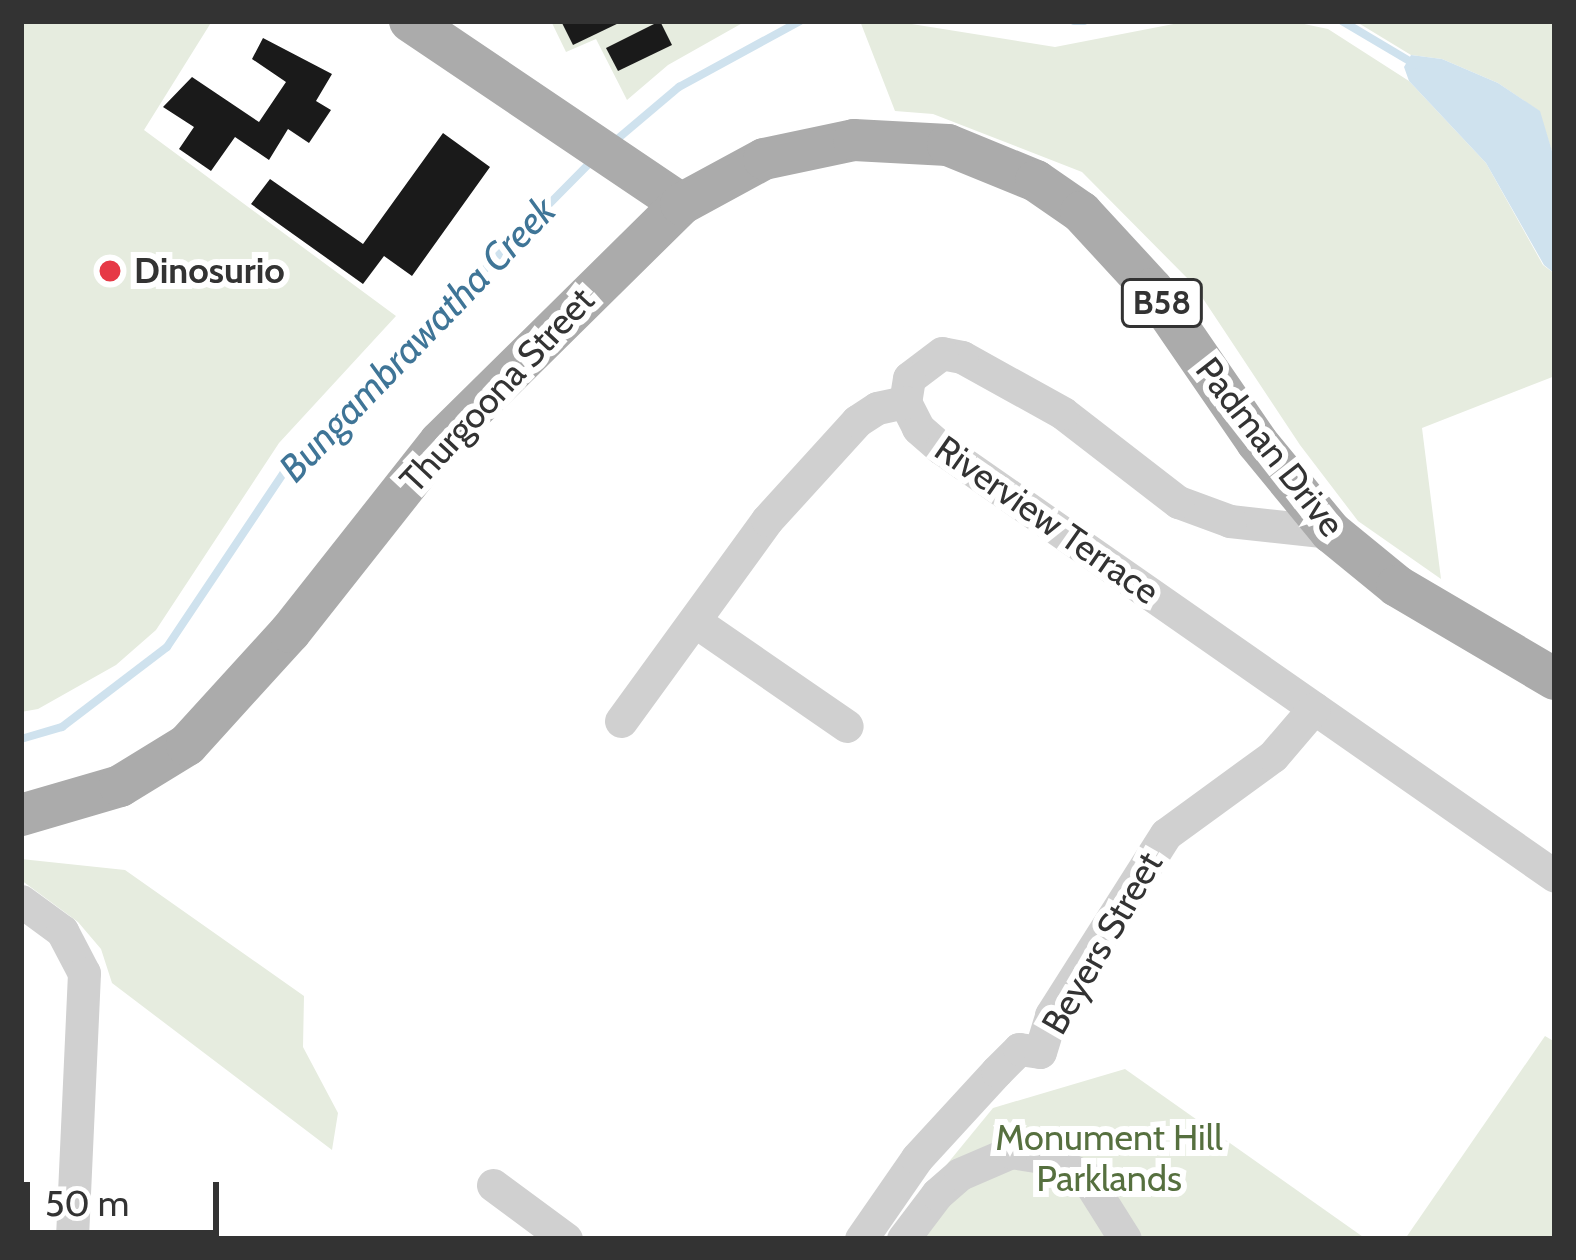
<!DOCTYPE html>
<html>
<head>
<meta charset="utf-8">
<style>
	body { margin:0 }
	#map { position:relative; width:1576px; height:1260px; overflow:hidden; background:#fff; font-family:Cabin,sans-serif }
	div>[style] { position:absolute }
	[style*='--x'] { left:calc(var(--x)*1px); top:calc(var(--y)*1px); width:calc(var(--w)*1px); rotate:calc(var(--a)*1deg) }
	.green>* { inset:0; background:#e6ecdf }
	.water>* { inset:0; background:#cfe2ee }
	.stream>* { height:8px; margin:-4px; padding:0 4px; transform-origin:4px; border-radius:4px; background:#cfe2ee }
	.building>* { inset:0; background:#1a1a1a }
	.minor>* { height:33px; margin:-16.5px; padding:0 16.5px; transform-origin:16.5px; border-radius:16.5px; background:#d0d0d0 }
	.major>* { height:42px; margin:-21px; padding:0 21px; transform-origin:21px; border-radius:21px; background:#ababab }
	.dots>* { width:33px; height:33px; translate:-50% -50%; box-sizing:border-box; border:6px solid #fff; border-radius:50% }
	span { translate:-50% -50%; white-space:nowrap; text-align:center; line-height:1.15; -webkit-text-stroke:12px #fff; paint-order:stroke }
	.shield-label span { padding:3px 9px; background:#fff; border:3px solid; border-radius:9px; -webkit-text-stroke-width:0 }
	.shield-label { font-size:33px; color:#333; font-weight:700 }
	.poi-label { font-size:36px; color:#333; font-weight:700 }
	.left { translate:0 -50%; text-align:left }
	.street-label { font-size:36px; color:#333 }
	.park-label { font-size:36px; color:#56703f }
	.water-label { font-size:39px; color:#3f7597; font-style:italic }
	.frame { position:absolute; inset:0; border:24px solid #333; pointer-events:none }
	.scale { position:absolute; left:24px; top:1182px; width:195px; height:54px; box-sizing:border-box; border:6px solid #333; border-top:0; padding-left:15px; font-size:36px; line-height:42px; white-space:nowrap; color:#333; -webkit-text-stroke:9px #fff; paint-order:stroke }
</style>
</head>
<body>
<div id="map">
	<div class="green">
		<div style="clip-path:polygon(21px 21px,212px 21px,144px 130px,396px 316px,279px 443px,156px 630px,116px 665px,38px 709px,21px 712px)"></div>
		<div style="clip-path:polygon(551px 21px,746px 21px,668px 65px,627px 100px,596px 39px,566px 52px)"></div>
		<div style="clip-path:polygon(860px 21px,893px 21px,1055px 47px,1189px 21px,1290px 21px,1328px 29px,1409px 81px,1486px 163px,1543px 265px,1555px 274px,1555px 376px,1422px 428px,1441px 579px,1358px 521px,1300px 445px,1194px 285px,1082px 172px,933px 114px,895px 111px)"></div>
		<div style="clip-path:polygon(1355px 21px,1555px 21px,1555px 161px,1539px 111px,1498px 83px,1442px 59px,1411px 55px)"></div>
		<div style="clip-path:polygon(21px 859px,125px 870px,304px 996px,303px 1047px,338px 1113px,332px 1150px,112px 983px,101px 949px,78px 922px,21px 880px)"></div>
		<div style="clip-path:polygon(1545px 1036px,1555px 1042px,1555px 1239px,1405px 1239px)"></div>
		<div style="clip-path:polygon(1125px 1069px,1366px 1239px,903px 1239px,934px 1180px,993px 1108px)"></div>
	</div>
	<div class="water">
		<div style="clip-path:polygon(1411px 55px,1442px 59px,1498px 83px,1540px 111px,1555px 161px,1555px 274px,1544px 265px,1486px 163px,1409px 81px,1404px 67px)"></div>
	</div>
	<div class="stream">
		<div style="--x:1074;--y:21;--w:10;--a:0"></div>
		<div style="--x:1342;--y:21;--w:86;--a:30.7"></div>
		<div style="--x:615;--y:141;--w:84;--a:-40.2"></div>
		<div style="--x:679;--y:87;--w:138;--a:-28.6"></div>
		<div style="--x:21;--y:739;--w:43;--a:-16.3"></div>
		<div style="--x:62;--y:727;--w:132;--a:-37.3"></div>
		<div style="--x:167;--y:647;--w:211;--a:-56.2"></div>
		<div style="--x:284;--y:472;--w:435;--a:-45.3"></div>
	</div>
	<div class="building">
		<div style="clip-path:polygon(561px 21px,623px 21px,573px 45px)"></div>
		<div style="clip-path:polygon(660px 21px,672px 45px,618px 71px,606px 48px)"></div>
		<div style="clip-path:polygon(263px 38px,332px 74px,316px 101px,331px 110px,309px 143px,288px 129px,269px 160px,235px 137px,211px 171px,179px 149px,194px 127px,163px 107px,192px 77px,259px 122px,286px 82px,252px 59px)"></div>
		<div style="clip-path:polygon(443px 133px,490px 167px,412px 276px,384px 256px,363px 284px,251px 204px,270px 179px,363px 244px)"></div>
	</div>
	<div class="minor">
		<div style="--x:1331;--y:532;--w:102;--a:-173.8"></div>
		<div style="--x:1230;--y:521;--w:55;--a:-159.9"></div>
		<div style="--x:1178;--y:502;--w:145;--a:-142.3"></div>
		<div style="--x:1063;--y:413;--w:115;--a:-151"></div>
		<div style="--x:962;--y:357;--w:20;--a:-169"></div>
		<div style="--x:942;--y:353;--w:41;--a:142.9"></div>
		<div style="--x:909;--y:378;--w:24;--a:99"></div>
		<div style="--x:905;--y:402;--w:29;--a:63"></div>
		<div style="--x:918;--y:428;--w:30;--a:41"></div>
		<div style="--x:941;--y:448;--w:748;--a:34.88"></div>
		<div style="--x:696;--y:622;--w:183;--a:34.6"></div>
		<div style="--x:621;--y:721;--w:248;--a:-54"></div>
		<div style="--x:767;--y:520;--w:134;--a:-47.7"></div>
		<div style="--x:857;--y:421;--w:24;--a:-33"></div>
		<div style="--x:877;--y:408;--w:29;--a:-12"></div>
		<div style="--x:21;--y:901;--w:51;--a:36.2"></div>
		<div style="--x:62;--y:931;--w:47;--a:62.4"></div>
		<div style="--x:84;--y:973;--w:266;--a:92.6"></div>
		<div style="--x:493;--y:1185;--w:91;--a:36.5"></div>
		<div style="--x:861;--y:1239;--w:98;--a:-55.3"></div>
		<div style="--x:917;--y:1158;--w:118;--a:-47.4"></div>
		<div style="--x:997;--y:1071;--w:31;--a:-45"></div>
		<div style="--x:1019;--y:1049;--w:21;--a:8"></div>
		<div style="--x:1040;--y:1052;--w:39;--a:-73"></div>
		<div style="--x:1051;--y:1015;--w:214;--a:-57.6"></div>
		<div style="--x:1166;--y:834;--w:132;--a:-36.1"></div>
		<div style="--x:1273;--y:756;--w:63;--a:-49.5"></div>
		<div style="--x:903;--y:1239;--w:56;--a:-52.9"></div>
		<div style="--x:937;--y:1194;--w:30;--a:-41"></div>
		<div style="--x:960;--y:1174;--w:56;--a:-23.3"></div>
		<div style="--x:1011;--y:1152;--w:31;--a:9"></div>
		<div style="--x:1042;--y:1157;--w:48;--a:24.4"></div>
		<div style="--x:1086;--y:1177;--w:73;--a:57.8"></div>
	</div>
	<div class="major">
		<div style="--x:410;--y:21;--w:327;--a:34"></div>
		<div style="--x:21;--y:815;--w:103;--a:-16.3"></div>
		<div style="--x:120;--y:786;--w:79;--a:-31.5"></div>
		<div style="--x:187;--y:745;--w:153;--a:-47.7"></div>
		<div style="--x:290;--y:632;--w:242;--a:-51.7"></div>
		<div style="--x:440;--y:442;--w:339;--a:-44.6"></div>
		<div style="--x:681;--y:204;--w:94;--a:-28.5"></div>
		<div style="--x:764;--y:159;--w:92;--a:-11.9"></div>
		<div style="--x:854;--y:140;--w:94;--a:3"></div>
		<div style="--x:948;--y:145;--w:95;--a:22.2"></div>
		<div style="--x:1036;--y:181;--w:55;--a:34.6"></div>
		<div style="--x:1081;--y:212;--w:105;--a:47.3"></div>
		<div style="--x:1152;--y:289;--w:186;--a:55.5"></div>
		<div style="--x:1257;--y:442;--w:117;--a:50.6"></div>
		<div style="--x:1331;--y:532;--w:85;--a:39.3"></div>
		<div style="--x:1397;--y:586;--w:183;--a:30.5"></div>
	</div>
	<div class="dots">
		<div style="left:110px;top:271px;background:#e63946"></div>
	</div>
	<div class="shield-label">
		<span style="left:1162px;top:303px">B58</span>
	</div>
	<div class="poi-label">
		<span class="left" style="left:134px;top:271px">Dinosurio</span>
	</div>
	<div class="street-label">
		<span style="left:497px;top:390px;rotate:-47deg">Thurgoona Street</span>
		<span style="left:1270px;top:447px;rotate:52deg">Padman Drive</span>
		<span style="left:1047px;top:520px;rotate:35deg">Riverview Terrace</span>
		<span style="left:1102px;top:943px;rotate:-60deg">Beyers Street</span>
	</div>
	<div class="park-label">
		<span style="left:1109px;top:1158px">Monument Hill<br>Parklands</span>
	</div>
	<div class="water-label">
		<span style="left:417px;top:339px;rotate:-46deg">Bungambrawatha Creek</span>
	</div>
	<div class="frame"></div>
	<div class="scale">50 m</div>
</div>
</body>
</html>
